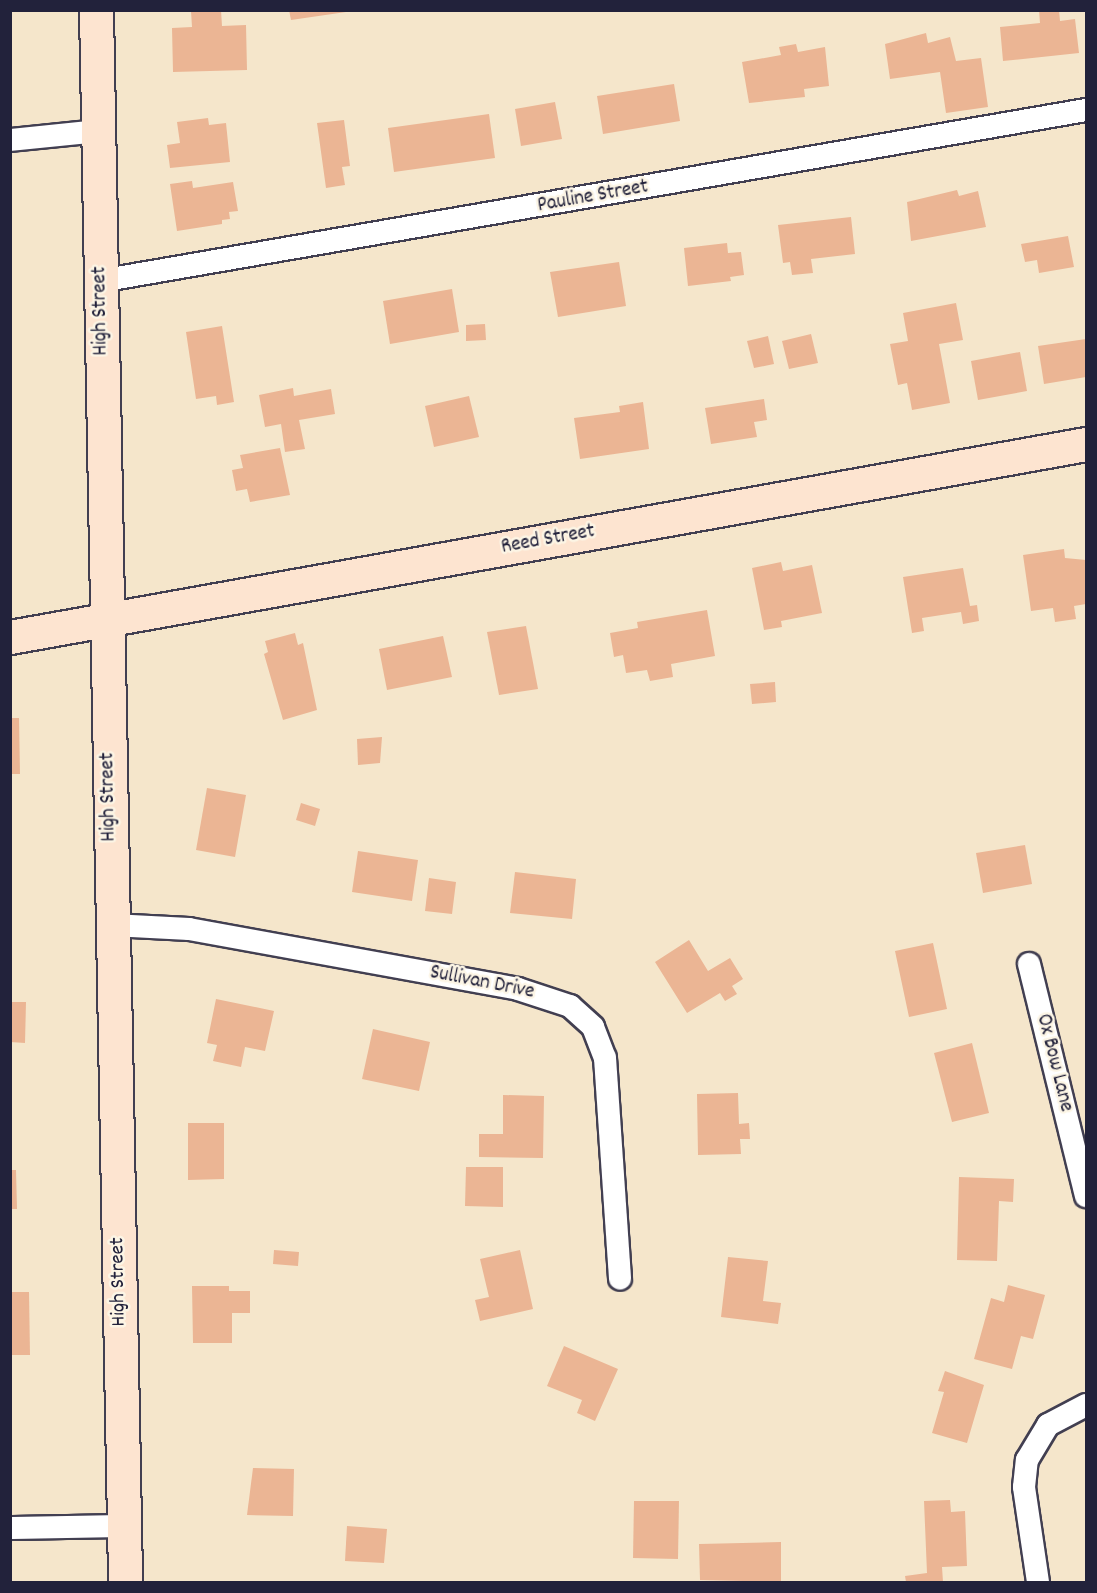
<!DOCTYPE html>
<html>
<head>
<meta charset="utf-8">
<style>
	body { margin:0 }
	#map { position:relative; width:1097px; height:1593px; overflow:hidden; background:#f5e6cb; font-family:Dekko,sans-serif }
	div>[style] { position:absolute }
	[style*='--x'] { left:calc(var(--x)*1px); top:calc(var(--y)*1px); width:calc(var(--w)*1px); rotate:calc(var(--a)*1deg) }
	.building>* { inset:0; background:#ebb594 }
	.roads { filter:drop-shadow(2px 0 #423f51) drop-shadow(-2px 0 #423f51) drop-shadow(0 2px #423f51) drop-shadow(0 -2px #423f51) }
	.street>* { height:22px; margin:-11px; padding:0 11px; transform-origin:11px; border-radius:11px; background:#fff }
	.secondary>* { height:33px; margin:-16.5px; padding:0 16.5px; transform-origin:16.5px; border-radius:16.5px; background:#fde4d0 }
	span { translate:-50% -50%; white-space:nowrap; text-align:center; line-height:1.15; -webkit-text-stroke:5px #fcf5e5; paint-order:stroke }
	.street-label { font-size:21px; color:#22223b }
	.frame { position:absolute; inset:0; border:12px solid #22223b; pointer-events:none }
</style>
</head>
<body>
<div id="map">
	<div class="building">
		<div style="clip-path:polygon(221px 10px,222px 26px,246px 25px,247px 70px,173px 72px,172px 28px,192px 27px,191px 11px)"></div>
		<div style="clip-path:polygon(289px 10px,346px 10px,346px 12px,291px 20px)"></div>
		<div style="clip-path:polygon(1039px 10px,1059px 10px,1060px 21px,1075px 19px,1079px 53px,1003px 61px,1000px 27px,1040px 23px)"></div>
		<div style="clip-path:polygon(926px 33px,928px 43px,950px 37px,956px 61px,981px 58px,988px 107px,946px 113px,940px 72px,890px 79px,885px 44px)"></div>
		<div style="clip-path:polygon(796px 44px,798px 52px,825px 47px,829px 86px,804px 89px,805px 97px,749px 103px,742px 62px,781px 55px,779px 47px)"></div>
		<div style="clip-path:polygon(674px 84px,680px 121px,603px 134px,597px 96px)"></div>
		<div style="clip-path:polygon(555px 102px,562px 139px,521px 146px,515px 109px)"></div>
		<div style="clip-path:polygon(489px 114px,495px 158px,394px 172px,388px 128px)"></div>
		<div style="clip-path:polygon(208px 118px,209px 125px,226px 123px,230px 162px,170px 168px,167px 145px,180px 143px,177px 122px)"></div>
		<div style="clip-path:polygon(344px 120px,350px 166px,342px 167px,345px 185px,326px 188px,317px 123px)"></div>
		<div style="clip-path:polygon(192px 181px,193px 188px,233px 182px,238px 211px,229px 212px,230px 219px,222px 220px,222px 224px,177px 231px,170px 184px)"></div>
		<div style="clip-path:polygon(957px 190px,959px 196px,978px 191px,986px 227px,911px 241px,907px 202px)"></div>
		<div style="clip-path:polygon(851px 217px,855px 254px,811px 259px,813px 273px,792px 275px,790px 262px,783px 263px,778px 225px)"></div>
		<div style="clip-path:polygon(1068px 236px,1074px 267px,1039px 273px,1037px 260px,1025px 262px,1021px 244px)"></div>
		<div style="clip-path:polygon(727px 243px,728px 253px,741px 252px,744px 275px,730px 277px,731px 281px,688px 286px,684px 248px)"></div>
		<div style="clip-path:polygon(619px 262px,626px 306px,558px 317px,550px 272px)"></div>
		<div style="clip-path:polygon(452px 289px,459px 332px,390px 344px,383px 301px)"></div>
		<div style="clip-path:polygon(956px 303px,963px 340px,939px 344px,950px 403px,912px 410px,907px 383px,898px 385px,890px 344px,908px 341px,903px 313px)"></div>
		<div style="clip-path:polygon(485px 324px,486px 340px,466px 341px,466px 325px)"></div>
		<div style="clip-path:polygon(222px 326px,234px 402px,217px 405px,216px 396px,196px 399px,186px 332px)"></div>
		<div style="clip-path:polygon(811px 334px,818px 363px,789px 369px,782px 341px)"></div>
		<div style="clip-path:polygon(768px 336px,774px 364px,754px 368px,747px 341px)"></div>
		<div style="clip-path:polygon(1086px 339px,1086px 377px,1044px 384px,1038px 346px)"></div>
		<div style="clip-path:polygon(1020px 352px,1027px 391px,978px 400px,971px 361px)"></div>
		<div style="clip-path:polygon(293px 388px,294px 396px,331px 389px,335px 414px,299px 420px,305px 449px,285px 452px,281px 424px,265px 427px,259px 395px)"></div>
		<div style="clip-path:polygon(469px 396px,479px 437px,434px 447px,425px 406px)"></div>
		<div style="clip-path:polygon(764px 399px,767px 420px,754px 422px,757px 437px,711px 444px,705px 408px)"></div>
		<div style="clip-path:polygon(643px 402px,649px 449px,580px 459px,574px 418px,620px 412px,619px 406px)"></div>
		<div style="clip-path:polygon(280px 448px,290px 495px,250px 502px,247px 489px,236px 491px,232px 470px,243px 468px,240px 455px)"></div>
		<div style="clip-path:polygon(1064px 549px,1065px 558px,1086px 560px,1086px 604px,1074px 606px,1076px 619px,1055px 622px,1053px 608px,1031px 611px,1023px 555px)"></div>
		<div style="clip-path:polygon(781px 562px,783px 571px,812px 565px,822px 613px,781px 621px,782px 627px,764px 630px,752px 568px)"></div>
		<div style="clip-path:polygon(963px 568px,970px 606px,977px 605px,979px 621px,963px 624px,961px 612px,922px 618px,924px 631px,912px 633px,903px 577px)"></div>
		<div style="clip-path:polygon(707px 610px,715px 656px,671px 664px,673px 677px,650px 681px,647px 670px,626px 673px,623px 655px,614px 657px,610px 633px,638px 628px,637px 622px)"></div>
		<div style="clip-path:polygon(526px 626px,538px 689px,499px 695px,487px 632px)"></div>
		<div style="clip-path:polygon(295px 633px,298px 645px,303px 643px,317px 710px,283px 720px,264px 654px,268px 652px,265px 641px)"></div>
		<div style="clip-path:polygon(443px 636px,452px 677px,387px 690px,379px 649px)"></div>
		<div style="clip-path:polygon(775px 682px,776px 702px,752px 704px,750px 684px)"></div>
		<div style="clip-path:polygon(10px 718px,19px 718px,20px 774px,10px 774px)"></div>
		<div style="clip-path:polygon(382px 737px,380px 763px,358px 765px,357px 739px)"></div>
		<div style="clip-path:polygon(207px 788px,246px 795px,235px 857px,196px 850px)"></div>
		<div style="clip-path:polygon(301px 803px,320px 809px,315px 826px,296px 820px)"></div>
		<div style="clip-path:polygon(1025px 845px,1032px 884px,983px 893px,976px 853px)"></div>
		<div style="clip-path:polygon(358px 851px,418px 860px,412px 901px,352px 892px)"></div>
		<div style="clip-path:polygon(515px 872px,576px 879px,572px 919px,510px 913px)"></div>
		<div style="clip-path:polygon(429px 878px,456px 882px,452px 914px,425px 911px)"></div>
		<div style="clip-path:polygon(689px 940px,708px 971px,730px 958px,743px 979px,732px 986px,737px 994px,725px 1001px,720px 993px,687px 1013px,655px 962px)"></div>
		<div style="clip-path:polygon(933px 943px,947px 1009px,909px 1017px,895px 951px)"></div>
		<div style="clip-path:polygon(216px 999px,274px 1011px,265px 1051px,245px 1047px,241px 1067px,213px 1061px,217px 1045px,207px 1043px)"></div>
		<div style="clip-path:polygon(10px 1002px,26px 1002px,25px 1043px,10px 1042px)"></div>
		<div style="clip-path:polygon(373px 1029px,430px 1042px,419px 1091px,362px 1079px)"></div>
		<div style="clip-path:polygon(972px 1043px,989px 1113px,952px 1122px,934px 1053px)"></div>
		<div style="clip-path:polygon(738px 1093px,739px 1124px,749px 1123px,750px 1139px,740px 1139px,741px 1154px,698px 1155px,697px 1094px)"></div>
		<div style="clip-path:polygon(503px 1095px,544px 1096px,543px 1158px,479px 1157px,479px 1134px,503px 1134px)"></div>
		<div style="clip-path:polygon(188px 1123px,224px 1123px,224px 1179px,188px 1180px)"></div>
		<div style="clip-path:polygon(466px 1167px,503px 1167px,503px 1207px,465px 1206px)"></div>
		<div style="clip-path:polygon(10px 1170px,16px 1170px,17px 1209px,10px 1209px)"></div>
		<div style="clip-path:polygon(959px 1177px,1014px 1179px,1013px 1202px,999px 1201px,997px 1261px,957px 1260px)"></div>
		<div style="clip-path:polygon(274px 1250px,299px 1252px,298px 1266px,273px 1264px)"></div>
		<div style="clip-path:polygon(520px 1250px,533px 1309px,480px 1321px,475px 1300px,489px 1297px,480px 1259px)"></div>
		<div style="clip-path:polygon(728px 1257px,768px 1261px,763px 1301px,781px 1303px,778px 1324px,721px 1317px)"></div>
		<div style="clip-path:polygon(1008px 1285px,1045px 1295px,1033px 1339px,1021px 1336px,1012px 1369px,974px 1359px,991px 1298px,1004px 1302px)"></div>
		<div style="clip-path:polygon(192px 1286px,229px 1286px,229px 1291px,250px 1291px,250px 1313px,232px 1313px,232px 1343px,193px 1343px)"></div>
		<div style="clip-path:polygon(10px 1292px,29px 1292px,30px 1355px,10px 1355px)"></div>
		<div style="clip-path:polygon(564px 1346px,618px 1369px,595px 1421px,577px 1413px,582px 1400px,547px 1386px)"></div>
		<div style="clip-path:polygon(945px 1371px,984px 1385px,967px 1443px,932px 1433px,944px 1392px,938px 1391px)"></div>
		<div style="clip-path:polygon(253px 1468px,294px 1469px,293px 1516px,247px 1515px)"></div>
		<div style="clip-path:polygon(950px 1500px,951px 1512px,965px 1511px,967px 1566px,942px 1567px,943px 1582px,906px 1582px,905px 1576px,927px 1573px,924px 1501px)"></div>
		<div style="clip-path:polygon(634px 1501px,679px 1501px,678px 1559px,633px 1558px)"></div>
		<div style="clip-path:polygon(347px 1526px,387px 1529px,384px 1563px,345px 1561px)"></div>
		<div style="clip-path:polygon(781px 1542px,781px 1582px,700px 1580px,699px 1544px)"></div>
	</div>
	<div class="roads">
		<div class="street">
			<div style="--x:10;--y:140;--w:88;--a:-5.8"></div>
			<div style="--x:100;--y:281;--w:1001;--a:-9.84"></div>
			<div style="--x:112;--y:925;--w:77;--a:3"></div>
			<div style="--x:189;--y:929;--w:334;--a:10.3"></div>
			<div style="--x:518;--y:989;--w:55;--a:18.1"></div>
			<div style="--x:570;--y:1006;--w:31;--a:42"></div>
			<div style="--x:593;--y:1027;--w:33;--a:69"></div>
			<div style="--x:605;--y:1058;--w:221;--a:86.1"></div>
			<div style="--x:1029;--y:964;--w:239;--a:76.2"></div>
			<div style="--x:10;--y:1528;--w:114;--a:-1"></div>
			<div style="--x:1038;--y:1582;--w:96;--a:-98.4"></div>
			<div style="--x:1024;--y:1487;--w:27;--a:-84"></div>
			<div style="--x:1027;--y:1460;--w:41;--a:-59"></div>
			<div style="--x:1048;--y:1425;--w:43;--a:-27.8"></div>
		</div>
		<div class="secondary">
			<div style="--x:96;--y:10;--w:1572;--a:88.94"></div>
			<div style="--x:10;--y:637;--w:1093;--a:-10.17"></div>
		</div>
	</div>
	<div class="street-label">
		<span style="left:593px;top:197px;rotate:-10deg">Pauline Street</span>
		<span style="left:101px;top:311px;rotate:-91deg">High Street</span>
		<span style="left:548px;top:540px;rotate:-10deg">Reed Street</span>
		<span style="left:109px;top:797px;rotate:-91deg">High Street</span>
		<span style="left:482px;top:983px;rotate:11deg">Sullivan Drive</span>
		<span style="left:1054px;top:1063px;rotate:76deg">Ox Bow Lane</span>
		<span style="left:119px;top:1282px;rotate:-91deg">High Street</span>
	</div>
	<div class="frame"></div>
</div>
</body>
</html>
